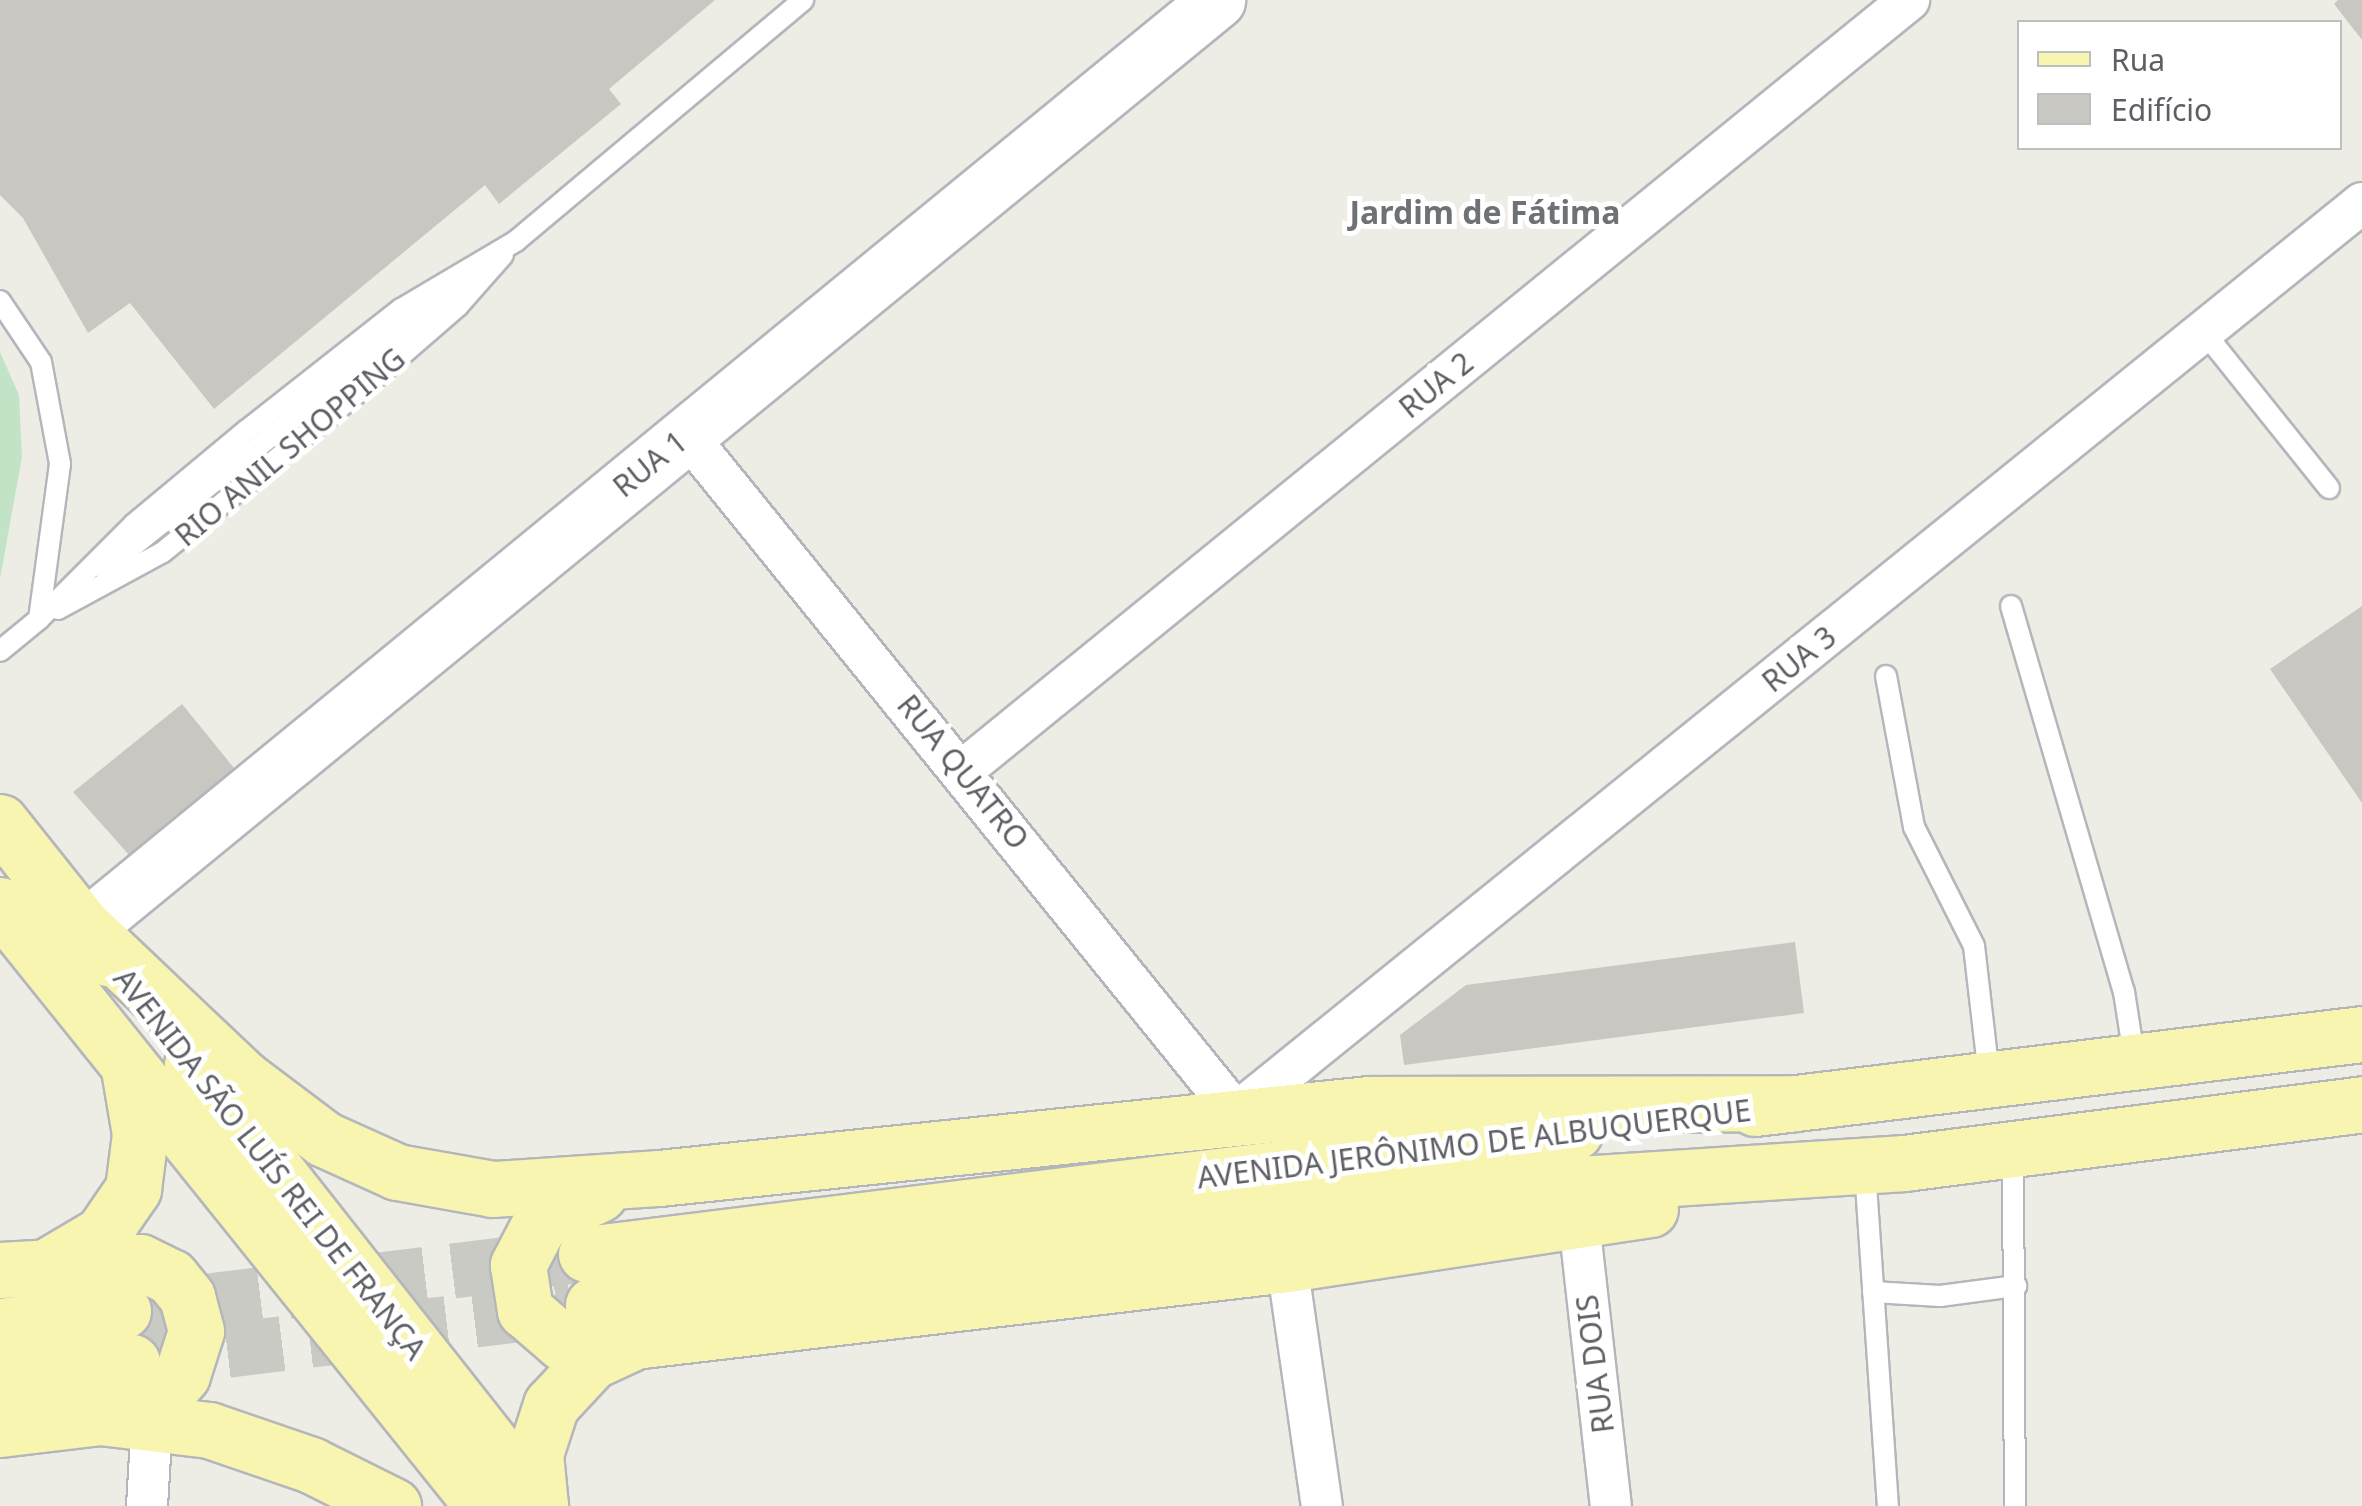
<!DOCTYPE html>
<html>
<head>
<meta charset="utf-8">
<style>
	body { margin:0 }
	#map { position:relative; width:2362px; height:1506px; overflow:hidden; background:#eeede5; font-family:"Noto Sans",sans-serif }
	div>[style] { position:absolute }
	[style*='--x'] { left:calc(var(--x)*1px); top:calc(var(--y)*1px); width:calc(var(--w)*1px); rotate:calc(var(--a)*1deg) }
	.green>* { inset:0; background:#c3e3c7 }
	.building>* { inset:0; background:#c9c7c2 }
	.primary-tunnel>* { height:55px; margin-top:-27.5px; transform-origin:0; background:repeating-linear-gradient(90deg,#cacac5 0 55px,transparent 0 83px) }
	.roads { filter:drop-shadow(2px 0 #b5b6bb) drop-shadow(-2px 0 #b5b6bb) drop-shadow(0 2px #b5b6bb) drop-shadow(0 -2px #b5b6bb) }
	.service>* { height:20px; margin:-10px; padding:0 10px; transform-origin:10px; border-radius:10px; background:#fff }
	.minor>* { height:40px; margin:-20px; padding:0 20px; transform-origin:20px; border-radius:20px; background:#fff }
	.secondary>* { height:55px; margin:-27.5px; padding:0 27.5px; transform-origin:27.5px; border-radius:27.5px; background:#fff }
	.primary>* { height:55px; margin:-27.5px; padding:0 27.5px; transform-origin:27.5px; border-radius:27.5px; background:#f8f5b0 }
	span { translate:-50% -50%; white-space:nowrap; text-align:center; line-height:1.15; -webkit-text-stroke:10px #fff; paint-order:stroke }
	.street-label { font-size:30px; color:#5d5f64 }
	.neighbourhood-label { font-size:32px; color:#6e7176; font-weight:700 }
	.legend { position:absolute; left:2017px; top:20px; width:325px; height:130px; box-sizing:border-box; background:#fff; border:2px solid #bebfc1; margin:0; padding:12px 18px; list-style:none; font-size:30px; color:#5d5f64 }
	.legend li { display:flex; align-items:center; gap:20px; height:50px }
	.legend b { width:50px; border:2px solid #bebfc1 }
</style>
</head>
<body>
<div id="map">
	<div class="green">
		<div style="clip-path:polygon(0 352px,19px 395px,22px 457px,0 579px)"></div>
	</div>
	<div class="building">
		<div style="clip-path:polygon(0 0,715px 0,609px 89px,621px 104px,499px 204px,485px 185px,214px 409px,130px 303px,88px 333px,23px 218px,0 195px)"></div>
		<div style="clip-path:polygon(2338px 0,2362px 0,2362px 40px,2334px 4px)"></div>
		<div style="clip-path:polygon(2362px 606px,2362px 803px,2270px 669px)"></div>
		<div style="clip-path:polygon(182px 704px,239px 774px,129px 855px,73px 792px)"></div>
		<div style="clip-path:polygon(1795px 942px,1804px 1013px,1404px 1065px,1400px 1035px,1466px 985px)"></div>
	</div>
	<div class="primary-tunnel">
		<div style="--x:123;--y:1311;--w:466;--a:-7"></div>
		<div style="--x:145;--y:1360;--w:429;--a:-7"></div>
	</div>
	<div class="roads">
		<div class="service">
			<div style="--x:0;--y:301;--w:73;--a:56.1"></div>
			<div style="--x:41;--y:362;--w:104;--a:79.4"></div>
			<div style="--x:60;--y:464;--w:156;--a:97.7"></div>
			<div style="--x:39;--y:619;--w:50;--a:140.6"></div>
			<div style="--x:2204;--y:332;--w:200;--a:51.3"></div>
			<div style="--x:104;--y:569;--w:456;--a:-38.5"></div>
			<div style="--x:2011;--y:606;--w:402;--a:73.7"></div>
			<div style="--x:2124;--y:992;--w:71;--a:81.1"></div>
			<div style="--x:58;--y:609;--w:119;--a:-28.5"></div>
			<div style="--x:163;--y:552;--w:264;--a:-39.3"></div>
			<div style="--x:367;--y:385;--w:121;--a:-41"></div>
			<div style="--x:458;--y:306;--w:68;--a:-48.6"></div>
			<div style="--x:39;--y:619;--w:134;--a:-45"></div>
			<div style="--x:134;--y:524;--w:147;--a:-39.8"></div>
			<div style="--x:247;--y:430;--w:196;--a:-38.2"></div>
			<div style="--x:401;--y:309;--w:134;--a:-30.6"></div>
			<div style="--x:516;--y:241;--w:375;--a:-40"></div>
			<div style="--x:1886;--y:676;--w:154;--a:79.5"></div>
			<div style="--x:1914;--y:827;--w:133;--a:63.2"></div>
			<div style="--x:1974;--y:946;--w:131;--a:83.4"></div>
			<div style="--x:2013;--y:1151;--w:355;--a:89.7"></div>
			<div style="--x:1865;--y:1170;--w:337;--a:86.1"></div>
			<div style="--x:1873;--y:1292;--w:67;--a:3.4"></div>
			<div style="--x:1940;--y:1296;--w:77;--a:-7.5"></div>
		</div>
		<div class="minor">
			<div style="--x:686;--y:434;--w:874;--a:50.99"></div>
			<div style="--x:1236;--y:1113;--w:1448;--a:-38.94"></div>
			<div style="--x:963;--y:770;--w:1220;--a:-39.14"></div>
			<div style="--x:1579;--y:1222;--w:286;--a:83.6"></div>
			<div style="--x:1287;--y:1264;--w:245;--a:81.8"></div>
			<div style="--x:147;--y:1506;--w:85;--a:-86.6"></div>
		</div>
		<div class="secondary">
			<div style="--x:85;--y:928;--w:1464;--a:-39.34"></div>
		</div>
		<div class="primary">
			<div style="--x:0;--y:822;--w:174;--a:51.5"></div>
			<div style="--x:0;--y:905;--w:771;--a:51.21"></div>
			<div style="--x:85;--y:928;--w:218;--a:43.5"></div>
			<div style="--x:243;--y:1078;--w:101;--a:37"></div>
			<div style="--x:324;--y:1139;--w:80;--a:24.3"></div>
			<div style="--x:397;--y:1172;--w:97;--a:10"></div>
			<div style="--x:493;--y:1189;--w:166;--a:-3.8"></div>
			<div style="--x:659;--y:1178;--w:714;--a:-5.95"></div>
			<div style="--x:1369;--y:1104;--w:423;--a:-0.1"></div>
			<div style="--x:192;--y:1064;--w:563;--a:51.79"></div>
			<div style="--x:1755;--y:1108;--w:611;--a:-6.95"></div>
			<div style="--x:599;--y:1194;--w:64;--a:155"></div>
			<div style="--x:541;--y:1221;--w:50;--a:117.6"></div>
			<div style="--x:518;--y:1265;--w:46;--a:81.2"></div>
			<div style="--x:525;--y:1310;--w:49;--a:40.9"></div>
			<div style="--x:562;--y:1342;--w:80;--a:-1.4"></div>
			<div style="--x:642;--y:1340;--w:649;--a:-6.72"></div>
			<div style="--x:1287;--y:1264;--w:367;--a:-8.6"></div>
			<div style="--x:586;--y:1254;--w:996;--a:-7.03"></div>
			<div style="--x:53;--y:1263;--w:57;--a:-30.6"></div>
			<div style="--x:102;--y:1234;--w:55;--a:-55.4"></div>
			<div style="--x:133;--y:1189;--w:55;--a:-82.7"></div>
			<div style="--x:140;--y:1134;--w:66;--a:-99.6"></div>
			<div style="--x:0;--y:1270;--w:140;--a:-3.3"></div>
			<div style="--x:140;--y:1262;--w:34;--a:26"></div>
			<div style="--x:171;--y:1277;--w:26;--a:51"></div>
			<div style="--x:187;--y:1297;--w:35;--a:75"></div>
			<div style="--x:196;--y:1331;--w:46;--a:107.7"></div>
			<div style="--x:182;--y:1375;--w:27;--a:132"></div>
			<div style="--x:164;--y:1395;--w:62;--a:160.1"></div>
			<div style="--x:593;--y:1305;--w:963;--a:-7.1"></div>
			<div style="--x:1549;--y:1186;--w:356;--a:-3.7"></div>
			<div style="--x:1904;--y:1163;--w:462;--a:-7.3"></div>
			<div style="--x:0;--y:1326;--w:124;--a:-7"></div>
			<div style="--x:0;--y:1378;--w:133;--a:-6.9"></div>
			<div style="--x:0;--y:1429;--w:101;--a:-6.8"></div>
			<div style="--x:100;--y:1417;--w:110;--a:6.8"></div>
			<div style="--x:209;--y:1430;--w:108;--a:18.9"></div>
			<div style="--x:311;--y:1465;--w:92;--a:26.6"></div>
			<div style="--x:540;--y:1506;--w:52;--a:-95.5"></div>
			<div style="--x:535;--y:1454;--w:52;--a:-71.9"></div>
			<div style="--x:551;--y:1405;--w:60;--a:-47"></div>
			<div style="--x:592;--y:1361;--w:41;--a:-24.7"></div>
		</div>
	</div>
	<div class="street-label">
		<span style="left:1436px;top:385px;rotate:-39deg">RUA 2</span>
		<span style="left:290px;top:447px;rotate:-40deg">RIO ANIL SHOPPING</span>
		<span style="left:650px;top:464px;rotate:-39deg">RUA 1</span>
		<span style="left:1799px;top:659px;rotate:-39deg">RUA 3</span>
		<span style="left:963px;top:772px;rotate:51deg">RUA QUATRO</span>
		<span style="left:1474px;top:1144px;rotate:-7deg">AVENIDA JERÔNIMO DE ALBUQUERQUE</span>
		<span style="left:270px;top:1164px;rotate:52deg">AVENIDA SÃO LUÍS REI DE FRANÇA</span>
		<span style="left:1595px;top:1364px;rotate:-97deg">RUA DOIS</span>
	</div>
	<div class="neighbourhood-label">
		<span style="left:1485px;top:212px">Jardim de Fátima</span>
	</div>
	<ul class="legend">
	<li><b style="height:12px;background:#f8f5b0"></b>Rua</li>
	<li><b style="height:28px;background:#c9c7c2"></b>Edifício</li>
	</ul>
</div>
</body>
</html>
